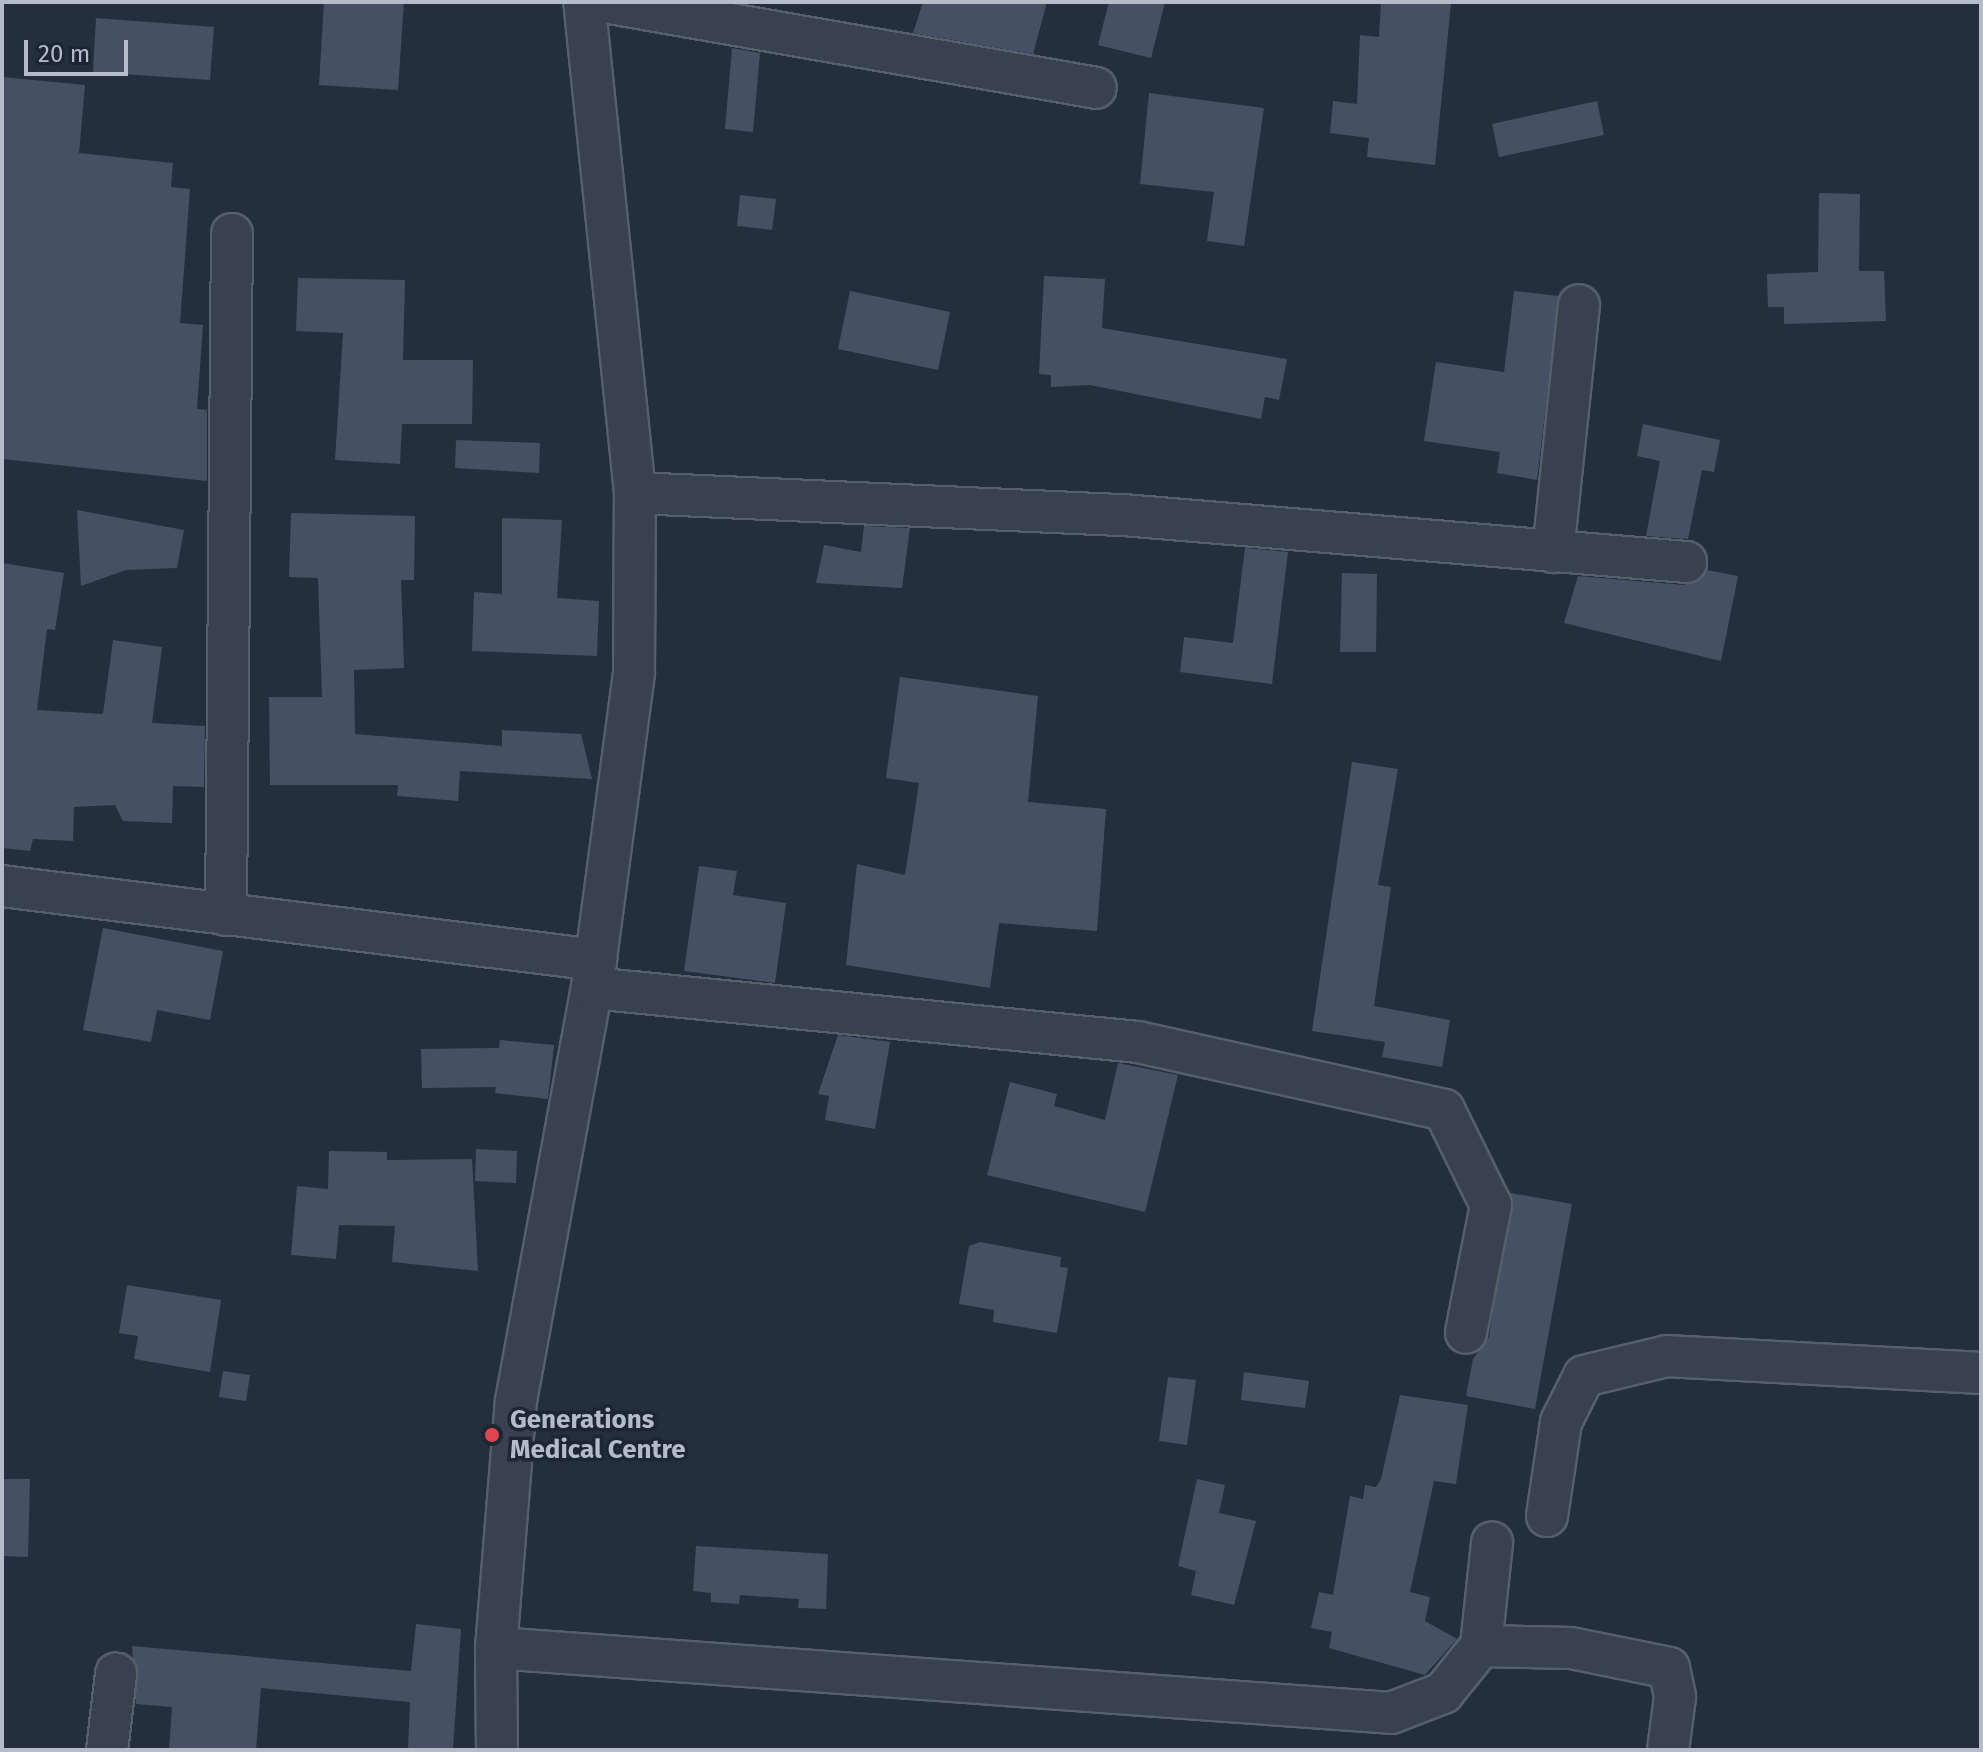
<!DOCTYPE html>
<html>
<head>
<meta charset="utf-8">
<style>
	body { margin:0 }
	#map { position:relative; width:1983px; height:1752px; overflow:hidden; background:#242f3e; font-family:"Fira Sans",sans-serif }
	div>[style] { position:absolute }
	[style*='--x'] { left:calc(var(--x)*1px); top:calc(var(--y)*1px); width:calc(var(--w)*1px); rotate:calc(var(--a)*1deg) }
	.building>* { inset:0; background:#455162 }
	.roads { filter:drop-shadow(2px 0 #565f6c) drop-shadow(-2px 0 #565f6c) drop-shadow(0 2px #565f6c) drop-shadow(0 -2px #565f6c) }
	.minor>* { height:40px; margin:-20px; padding:0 20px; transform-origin:20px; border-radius:20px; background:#38414e }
	.dots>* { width:22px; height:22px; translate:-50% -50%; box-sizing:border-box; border:4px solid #1d2633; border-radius:50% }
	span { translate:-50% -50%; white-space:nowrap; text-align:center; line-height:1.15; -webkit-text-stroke:7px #1d2633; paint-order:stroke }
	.poi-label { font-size:26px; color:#b4bcc9; font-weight:700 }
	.left { translate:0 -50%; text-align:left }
	.frame { position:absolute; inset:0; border:4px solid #b4bcc9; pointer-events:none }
	.scale { position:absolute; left:24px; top:40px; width:104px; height:36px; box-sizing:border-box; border:4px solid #b4bcc9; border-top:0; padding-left:10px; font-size:24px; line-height:28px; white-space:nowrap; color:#b4bcc9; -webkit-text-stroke:6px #1d2633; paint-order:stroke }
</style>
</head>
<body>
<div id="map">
	<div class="building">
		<div style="clip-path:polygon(324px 2px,404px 2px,398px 90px,319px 85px)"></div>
		<div style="clip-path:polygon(923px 2px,1047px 2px,1033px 54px,913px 33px)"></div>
		<div style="clip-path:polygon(1109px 2px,1165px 2px,1151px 58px,1098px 45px)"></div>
		<div style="clip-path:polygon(1381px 2px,1451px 3px,1435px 165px,1367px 157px,1369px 138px,1330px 133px,1333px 101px,1357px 104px,1360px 35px,1379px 37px)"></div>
		<div style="clip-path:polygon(96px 18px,214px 27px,210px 80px,93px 72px)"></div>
		<div style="clip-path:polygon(732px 48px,760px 53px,753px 132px,725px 129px)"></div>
		<div style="clip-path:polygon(2px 77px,85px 85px,79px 153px,173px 163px,171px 187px,190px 189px,180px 323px,203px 325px,197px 409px,207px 410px,207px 481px,2px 459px)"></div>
		<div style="clip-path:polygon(1149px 93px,1264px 108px,1244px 246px,1207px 241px,1214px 192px,1140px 184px)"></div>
		<div style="clip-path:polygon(1597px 101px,1604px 135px,1499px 157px,1492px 124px)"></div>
		<div style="clip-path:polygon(1819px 193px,1860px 194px,1859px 271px,1884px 271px,1886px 321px,1784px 324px,1784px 307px,1768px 307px,1767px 274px,1818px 272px)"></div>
		<div style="clip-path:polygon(740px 195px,776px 199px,772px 230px,737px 226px)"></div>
		<div style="clip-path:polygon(1044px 276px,1105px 279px,1102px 328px,1287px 359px,1279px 400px,1265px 397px,1261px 419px,1090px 385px,1051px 387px,1051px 375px,1039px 374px)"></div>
		<div style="clip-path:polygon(298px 278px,405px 280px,403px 360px,473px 360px,472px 424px,402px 424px,400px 464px,335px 460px,343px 333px,296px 331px)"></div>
		<div style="clip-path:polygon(850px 291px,950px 312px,938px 370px,838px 349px)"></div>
		<div style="clip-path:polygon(1514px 291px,1559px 296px,1537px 480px,1497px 473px,1500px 452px,1424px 441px,1436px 362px,1504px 372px)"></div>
		<div style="clip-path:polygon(1643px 424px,1720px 440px,1714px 472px,1702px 470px,1688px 539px,1646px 536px,1660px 461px,1637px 456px)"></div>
		<div style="clip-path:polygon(456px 440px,540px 443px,539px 473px,455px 468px)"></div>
		<div style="clip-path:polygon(77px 510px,184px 530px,177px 568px,126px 570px,81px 586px)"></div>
		<div style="clip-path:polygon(291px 513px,415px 516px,414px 580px,401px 580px,404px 668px,354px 670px,355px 734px,502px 746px,502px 730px,581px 734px,592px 779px,460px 771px,458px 801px,397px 796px,398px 785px,270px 785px,269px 697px,322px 697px,318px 578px,289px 577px)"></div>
		<div style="clip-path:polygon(502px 518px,562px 520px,557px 598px,599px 601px,597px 656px,472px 651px,474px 592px,502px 594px)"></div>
		<div style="clip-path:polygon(864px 526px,910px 528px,902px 588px,816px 583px,824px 545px,861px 552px)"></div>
		<div style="clip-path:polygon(1245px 548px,1288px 552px,1272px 684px,1180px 672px,1184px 637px,1233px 643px)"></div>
		<div style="clip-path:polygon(2px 563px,64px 573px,55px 630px,47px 629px,37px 710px,103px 714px,113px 640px,162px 647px,152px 723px,205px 726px,204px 787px,173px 786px,172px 823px,123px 821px,115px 805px,74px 807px,73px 841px,33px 839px,30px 851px,2px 848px)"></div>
		<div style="clip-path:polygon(1707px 570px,1738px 576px,1721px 661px,1564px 623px,1578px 576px,1684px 585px)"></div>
		<div style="clip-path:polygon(1342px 573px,1377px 574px,1376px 652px,1340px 652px)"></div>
		<div style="clip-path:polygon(900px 677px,1038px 696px,1028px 802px,1106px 809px,1097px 931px,999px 923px,990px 988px,846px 965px,857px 864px,905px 875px,919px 783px,886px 778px)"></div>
		<div style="clip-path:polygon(1352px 762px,1398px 769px,1378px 885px,1391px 887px,1374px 1006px,1450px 1020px,1442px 1067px,1382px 1057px,1385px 1042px,1312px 1031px)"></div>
		<div style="clip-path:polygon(699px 866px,737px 871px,733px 895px,786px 903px,775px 983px,684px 971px)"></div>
		<div style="clip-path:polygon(103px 928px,223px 951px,210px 1020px,157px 1010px,151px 1042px,83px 1030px)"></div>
		<div style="clip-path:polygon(838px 1035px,890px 1042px,875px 1129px,825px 1120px,829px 1096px,818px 1094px)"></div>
		<div style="clip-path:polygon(500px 1040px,554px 1045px,548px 1099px,495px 1093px,496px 1087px,422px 1088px,421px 1049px,499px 1048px)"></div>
		<div style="clip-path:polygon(1118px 1063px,1178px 1075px,1145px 1212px,987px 1175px,1010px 1082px,1057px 1094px,1054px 1106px,1105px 1120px)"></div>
		<div style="clip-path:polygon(476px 1149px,517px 1151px,516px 1183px,475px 1181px)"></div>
		<div style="clip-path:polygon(329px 1151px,387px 1152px,387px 1160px,472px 1159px,478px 1271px,392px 1262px,395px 1226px,339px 1225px,336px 1259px,291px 1255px,297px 1186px,328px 1189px)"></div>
		<div style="clip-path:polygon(1511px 1193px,1572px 1204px,1535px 1409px,1466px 1396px,1473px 1359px,1489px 1337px)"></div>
		<div style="clip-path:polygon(980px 1242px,1061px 1257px,1060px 1267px,1068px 1268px,1057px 1333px,993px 1322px,994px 1310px,959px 1304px,969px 1246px)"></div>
		<div style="clip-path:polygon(127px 1285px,221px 1300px,210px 1372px,134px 1359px,138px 1336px,119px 1333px)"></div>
		<div style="clip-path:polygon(223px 1371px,250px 1375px,246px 1401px,219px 1397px)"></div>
		<div style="clip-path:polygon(1244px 1372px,1309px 1381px,1305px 1408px,1241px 1400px)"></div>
		<div style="clip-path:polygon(1168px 1377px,1196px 1380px,1187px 1445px,1159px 1441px)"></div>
		<div style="clip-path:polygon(1400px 1395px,1468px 1405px,1456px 1484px,1434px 1481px,1410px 1592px,1430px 1597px,1425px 1621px,1457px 1639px,1425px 1675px,1329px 1648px,1332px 1632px,1311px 1628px,1319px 1592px,1333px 1595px,1350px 1496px,1363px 1499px,1365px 1485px,1376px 1487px,1381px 1479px)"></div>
		<div style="clip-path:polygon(2px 1479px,30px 1479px,28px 1557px,2px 1556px)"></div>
		<div style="clip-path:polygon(1197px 1479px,1225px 1485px,1219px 1513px,1256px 1521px,1234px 1605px,1191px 1595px,1196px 1571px,1178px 1566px)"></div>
		<div style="clip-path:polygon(696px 1546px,828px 1554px,826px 1609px,798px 1608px,799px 1599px,740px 1595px,739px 1604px,711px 1602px,711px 1593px,693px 1591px)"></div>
		<div style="clip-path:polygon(416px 1624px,461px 1629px,453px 1750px,408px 1750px,410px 1702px,261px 1688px,256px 1750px,169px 1750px,172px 1707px,136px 1704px,132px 1646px,411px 1671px)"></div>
	</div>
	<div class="roads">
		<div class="minor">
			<div style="--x:604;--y:2;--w:499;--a:9.9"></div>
			<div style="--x:635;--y:493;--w:488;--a:2.6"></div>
			<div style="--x:1123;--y:515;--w:565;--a:4.77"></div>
			<div style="--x:1553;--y:552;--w:248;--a:-84"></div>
			<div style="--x:2;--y:886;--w:599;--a:7.1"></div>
			<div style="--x:226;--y:915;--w:681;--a:-89.5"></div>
			<div style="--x:592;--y:988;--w:549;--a:5.65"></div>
			<div style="--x:1138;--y:1042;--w:313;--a:12.5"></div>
			<div style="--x:1444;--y:1110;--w:106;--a:63.7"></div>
			<div style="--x:1491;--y:1205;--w:130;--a:101.1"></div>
			<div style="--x:1547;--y:1516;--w:95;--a:-81.5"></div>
			<div style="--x:1561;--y:1422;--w:51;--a:-63.4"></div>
			<div style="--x:1584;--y:1376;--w:85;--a:-13.5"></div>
			<div style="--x:1667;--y:1356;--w:314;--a:3.1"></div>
			<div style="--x:1481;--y:1646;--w:90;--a:1.3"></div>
			<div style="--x:1571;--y:1648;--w:100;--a:11.5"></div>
			<div style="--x:1669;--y:1668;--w:30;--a:78"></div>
			<div style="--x:1675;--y:1697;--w:53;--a:97.5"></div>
			<div style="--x:496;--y:1648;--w:897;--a:4.15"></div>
			<div style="--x:1391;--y:1713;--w:56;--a:-21"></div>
			<div style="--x:1443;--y:1693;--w:60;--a:-51"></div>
			<div style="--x:1481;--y:1646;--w:104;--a:-83.9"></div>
			<div style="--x:107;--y:1750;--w:77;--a:-83.2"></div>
			<div style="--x:497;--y:1750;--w:102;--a:-90.6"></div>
			<div style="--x:496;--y:1648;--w:248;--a:-85.4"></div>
			<div style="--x:516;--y:1401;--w:420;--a:-79.6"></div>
			<div style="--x:592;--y:988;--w:319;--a:-82.4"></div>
			<div style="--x:634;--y:672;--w:179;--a:-89.7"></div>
			<div style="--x:635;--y:493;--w:494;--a:-95.9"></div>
		</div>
	</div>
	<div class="dots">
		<div style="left:492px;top:1435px;background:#e0444e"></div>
	</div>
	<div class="poi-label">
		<span class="left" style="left:510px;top:1435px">Generations<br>Medical Centre</span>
	</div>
	<div class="frame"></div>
	<div class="scale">20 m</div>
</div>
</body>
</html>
